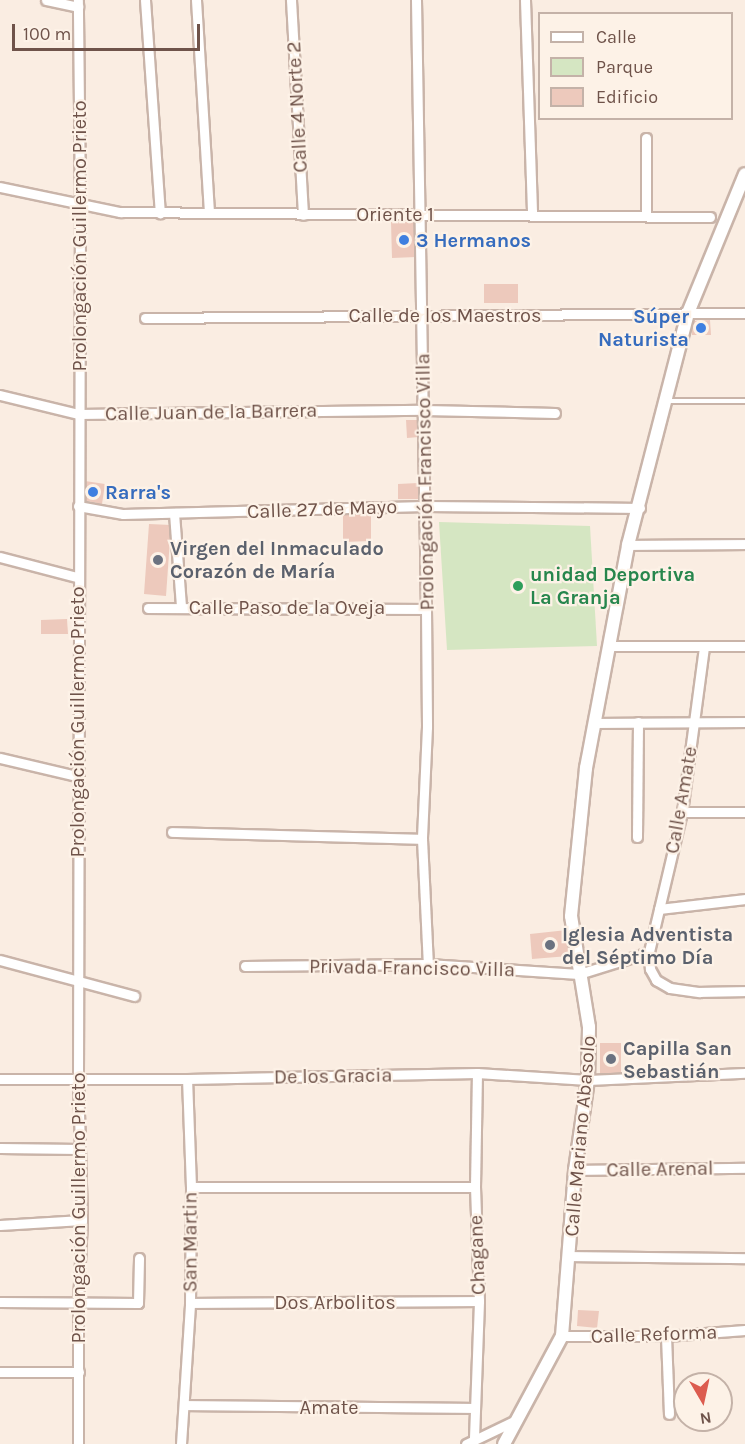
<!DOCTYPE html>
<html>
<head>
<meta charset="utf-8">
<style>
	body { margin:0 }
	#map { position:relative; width:745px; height:1444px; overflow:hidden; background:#faede2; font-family:Karla,sans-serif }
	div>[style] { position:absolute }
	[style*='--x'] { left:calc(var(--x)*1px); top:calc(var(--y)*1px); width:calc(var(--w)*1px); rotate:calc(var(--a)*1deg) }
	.green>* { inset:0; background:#d5e6c2 }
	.building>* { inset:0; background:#edc9bc }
	.roads { filter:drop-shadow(2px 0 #c9b4a9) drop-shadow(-2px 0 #c9b4a9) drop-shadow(0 2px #c9b4a9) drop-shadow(0 -2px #c9b4a9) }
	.service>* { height:4.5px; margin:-2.25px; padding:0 2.25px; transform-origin:2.25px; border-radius:2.25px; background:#fff }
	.minor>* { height:9px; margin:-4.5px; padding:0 4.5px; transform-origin:4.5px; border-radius:4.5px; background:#fff }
	.tertiary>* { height:12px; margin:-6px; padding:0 6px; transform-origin:6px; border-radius:6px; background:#fff }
	.dots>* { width:16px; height:16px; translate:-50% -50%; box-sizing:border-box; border:3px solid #fdf2e7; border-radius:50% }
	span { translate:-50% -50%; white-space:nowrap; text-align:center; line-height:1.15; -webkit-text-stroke:4.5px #fdf2e7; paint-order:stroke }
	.street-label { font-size:20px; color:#6f534a }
	.shop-label { font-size:20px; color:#366cbe; font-weight:700 }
	.left { translate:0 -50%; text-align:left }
	.right { translate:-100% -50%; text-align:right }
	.worship-label { font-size:20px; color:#5b616d; font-weight:700 }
	.leisure-label { font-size:20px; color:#27864d; font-weight:700 }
	.legend { position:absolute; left:538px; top:12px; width:195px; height:108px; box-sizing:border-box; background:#fdf2e7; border:2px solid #c4b2a8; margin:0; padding:8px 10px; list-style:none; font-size:18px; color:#6f534a }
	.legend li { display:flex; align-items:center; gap:12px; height:30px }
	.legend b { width:30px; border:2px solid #c4b2a8 }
	.north { position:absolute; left:673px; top:1372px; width:60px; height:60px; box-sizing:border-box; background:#fdf2e7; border:2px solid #c4b2a8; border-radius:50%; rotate:171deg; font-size:16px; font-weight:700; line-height:24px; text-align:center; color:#6f534a }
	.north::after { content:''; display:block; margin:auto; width:21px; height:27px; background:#dc5c4f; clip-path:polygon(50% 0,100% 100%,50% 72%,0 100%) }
	.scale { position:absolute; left:12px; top:24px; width:188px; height:27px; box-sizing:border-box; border:3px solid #6f534a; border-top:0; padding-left:8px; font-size:18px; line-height:21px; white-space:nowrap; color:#6f534a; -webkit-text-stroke:4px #fdf2e7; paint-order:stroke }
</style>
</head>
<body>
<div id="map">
	<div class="green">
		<div style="clip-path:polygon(439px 522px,590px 526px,597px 646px,447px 650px)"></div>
	</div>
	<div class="building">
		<div style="clip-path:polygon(391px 222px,416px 222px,416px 257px,392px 258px)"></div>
		<div style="clip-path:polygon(484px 284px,518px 284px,518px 303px,484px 303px)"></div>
		<div style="clip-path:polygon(710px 320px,711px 335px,692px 335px,692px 321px)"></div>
		<div style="clip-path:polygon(406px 420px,418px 420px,419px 437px,407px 438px)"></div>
		<div style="clip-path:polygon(85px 481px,105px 484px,102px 504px,82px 500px)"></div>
		<div style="clip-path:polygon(418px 483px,418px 499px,398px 499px,398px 484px)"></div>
		<div style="clip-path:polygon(343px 513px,371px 513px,371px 541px,343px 542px)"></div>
		<div style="clip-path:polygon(149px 524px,171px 525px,166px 596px,144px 594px)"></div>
		<div style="clip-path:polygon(67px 619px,68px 634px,41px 634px,41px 620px)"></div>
		<div style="clip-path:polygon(567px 930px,569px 956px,532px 959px,530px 934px)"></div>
		<div style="clip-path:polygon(600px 1043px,621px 1043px,621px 1074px,600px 1074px)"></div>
		<div style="clip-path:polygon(578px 1310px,599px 1311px,597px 1328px,577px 1326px)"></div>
	</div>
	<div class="roads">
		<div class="service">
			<div style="--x:667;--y:401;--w:78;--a:0"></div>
		</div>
		<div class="minor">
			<div style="--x:46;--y:0;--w:33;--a:12"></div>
			<div style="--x:145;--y:0;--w:214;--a:86"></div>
			<div style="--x:196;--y:0;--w:213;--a:86.5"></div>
			<div style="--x:291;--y:0;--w:215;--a:86.8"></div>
			<div style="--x:416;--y:0;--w:609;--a:89.06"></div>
			<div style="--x:426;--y:609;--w:118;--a:89.5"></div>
			<div style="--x:427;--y:727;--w:112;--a:92.6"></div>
			<div style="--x:422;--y:839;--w:125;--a:87.3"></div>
			<div style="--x:525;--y:0;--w:215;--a:88.1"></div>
			<div style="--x:646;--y:138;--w:77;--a:90"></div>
			<div style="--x:0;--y:187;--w:123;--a:11.8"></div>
			<div style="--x:120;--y:212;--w:590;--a:0.49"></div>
			<div style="--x:145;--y:318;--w:600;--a:-0.48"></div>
			<div style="--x:0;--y:395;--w:80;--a:13.7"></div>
			<div style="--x:78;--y:414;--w:346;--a:-0.7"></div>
			<div style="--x:424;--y:410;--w:131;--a:1.3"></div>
			<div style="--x:78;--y:506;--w:46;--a:10.1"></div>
			<div style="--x:123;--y:514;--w:302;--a:-1.5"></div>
			<div style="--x:425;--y:506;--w:215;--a:0.5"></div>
			<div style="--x:174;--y:513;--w:93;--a:85.7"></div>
			<div style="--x:628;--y:545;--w:117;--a:-0.5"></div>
			<div style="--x:0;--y:557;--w:80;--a:14.6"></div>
			<div style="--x:148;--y:608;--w:278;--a:0.2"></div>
			<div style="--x:608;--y:646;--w:137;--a:0"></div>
			<div style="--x:704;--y:647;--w:166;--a:97.6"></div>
			<div style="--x:682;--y:812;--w:144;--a:103.3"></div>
			<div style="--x:649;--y:952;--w:17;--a:87"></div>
			<div style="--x:650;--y:969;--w:13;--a:61"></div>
			<div style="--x:656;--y:980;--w:16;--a:30"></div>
			<div style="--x:670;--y:988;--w:30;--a:8"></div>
			<div style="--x:700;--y:992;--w:45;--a:-1.3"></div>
			<div style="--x:595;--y:723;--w:150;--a:-0.4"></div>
			<div style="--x:0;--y:758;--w:79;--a:13.2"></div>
			<div style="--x:682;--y:812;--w:63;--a:0"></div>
			<div style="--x:172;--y:832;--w:250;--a:1.6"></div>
			<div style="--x:637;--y:837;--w:115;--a:-89.5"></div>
			<div style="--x:659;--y:909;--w:87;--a:-6.6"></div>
			<div style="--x:0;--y:960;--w:139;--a:15"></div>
			<div style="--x:245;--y:966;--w:183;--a:-0.6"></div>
			<div style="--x:428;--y:964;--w:151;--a:3.8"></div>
			<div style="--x:579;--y:974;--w:73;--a:-17.4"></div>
			<div style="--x:0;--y:1079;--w:187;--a:0"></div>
			<div style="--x:187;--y:1079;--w:290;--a:-1.2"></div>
			<div style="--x:477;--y:1073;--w:111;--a:3.6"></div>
			<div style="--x:588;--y:1080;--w:157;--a:-2.6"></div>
			<div style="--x:0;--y:1148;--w:79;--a:0.7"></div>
			<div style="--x:575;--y:1170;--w:170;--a:-0.7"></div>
			<div style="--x:191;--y:1187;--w:284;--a:0"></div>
			<div style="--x:0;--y:1225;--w:82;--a:-3.5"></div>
			<div style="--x:570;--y:1256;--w:175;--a:0.7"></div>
			<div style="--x:0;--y:1302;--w:138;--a:0.4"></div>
			<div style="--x:138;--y:1303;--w:45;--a:-88.7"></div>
			<div style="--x:190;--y:1303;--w:289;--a:-0.4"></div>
			<div style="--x:562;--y:1336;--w:104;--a:0"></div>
			<div style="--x:666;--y:1336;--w:79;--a:-4.3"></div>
			<div style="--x:666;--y:1336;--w:78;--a:87.8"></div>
			<div style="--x:0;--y:1372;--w:79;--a:0"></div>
			<div style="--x:184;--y:1405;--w:290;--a:0.6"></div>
			<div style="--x:474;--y:1438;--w:137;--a:-87.9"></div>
			<div style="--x:479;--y:1301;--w:114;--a:-92"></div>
			<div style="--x:475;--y:1187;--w:114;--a:-89"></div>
			<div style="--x:78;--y:1444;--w:140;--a:-90"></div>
			<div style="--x:78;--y:1304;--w:84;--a:-87.3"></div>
			<div style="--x:82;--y:1220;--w:142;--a:-91.6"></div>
			<div style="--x:78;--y:1078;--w:874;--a:-89.87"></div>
			<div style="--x:80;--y:204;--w:204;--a:-90.6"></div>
			<div style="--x:181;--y:1444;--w:141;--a:-86.3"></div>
			<div style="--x:190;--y:1303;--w:116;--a:-89.5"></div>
			<div style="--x:191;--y:1187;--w:108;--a:-92.1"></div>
			<div style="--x:466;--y:1444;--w:53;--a:-25.6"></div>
		</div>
		<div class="tertiary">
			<div style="--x:504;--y:1444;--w:123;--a:-61.8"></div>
			<div style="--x:562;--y:1336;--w:167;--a:-85.5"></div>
			<div style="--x:575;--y:1170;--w:91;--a:-81.8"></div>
			<div style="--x:588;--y:1080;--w:53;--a:-88.9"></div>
			<div style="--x:589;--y:1027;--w:112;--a:-99.2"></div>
			<div style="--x:571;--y:916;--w:149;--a:-84.2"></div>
			<div style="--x:586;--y:768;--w:227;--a:-79.3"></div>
			<div style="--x:628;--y:545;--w:240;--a:-75.5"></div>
			<div style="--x:688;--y:313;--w:150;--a:-67.7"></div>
		</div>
	</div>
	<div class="dots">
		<div style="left:404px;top:240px;background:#3f7fe0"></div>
		<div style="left:701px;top:328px;background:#3f7fe0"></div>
		<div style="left:93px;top:492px;background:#3f7fe0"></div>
		<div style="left:158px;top:560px;background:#6b7280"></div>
		<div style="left:518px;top:586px;background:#2e9e5b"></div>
		<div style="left:550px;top:945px;background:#6b7280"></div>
		<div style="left:611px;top:1059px;background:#6b7280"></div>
	</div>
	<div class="street-label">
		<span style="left:297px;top:107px;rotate:-93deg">Calle 4 Norte 2</span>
		<span style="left:395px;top:214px">Oriente 1</span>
		<span style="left:79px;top:236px;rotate:-90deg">Prolongación Guillermo Prieto</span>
		<span style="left:445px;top:315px">Calle de los Maestros</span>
		<span style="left:211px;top:412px;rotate:-1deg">Calle Juan de la Barrera</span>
		<span style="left:425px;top:482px;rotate:-91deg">Prolongación Francisco Villa</span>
		<span style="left:322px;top:509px;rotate:-2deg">Calle 27 de Mayo</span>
		<span style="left:287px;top:607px">Calle Paso de la Oveja</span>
		<span style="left:77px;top:722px;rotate:-90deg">Prolongación Guillermo Prieto</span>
		<span style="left:681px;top:800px;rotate:-80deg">Calle Amate</span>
		<span style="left:412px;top:968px;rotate:1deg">Privada Francisco Villa</span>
		<span style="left:333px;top:1076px;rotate:-1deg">De los Gracia</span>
		<span style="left:580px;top:1136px;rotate:-85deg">Calle Mariano Abasolo</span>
		<span style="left:660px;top:1169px;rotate:-1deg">Calle Arenal</span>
		<span style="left:78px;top:1208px;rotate:-90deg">Prolongación Guillermo Prieto</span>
		<span style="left:190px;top:1242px;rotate:-90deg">San Martin</span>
		<span style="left:477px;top:1255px;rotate:-92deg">Chagane</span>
		<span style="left:335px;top:1302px">Dos Arbolitos</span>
		<span style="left:654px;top:1334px;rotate:-2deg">Calle Reforma</span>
		<span style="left:329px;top:1407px">Amate</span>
	</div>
	<div class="shop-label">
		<span class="left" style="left:416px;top:240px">3 Hermanos</span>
		<span class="right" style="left:689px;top:328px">Súper<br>Naturista</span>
		<span class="left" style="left:105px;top:492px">Rarra's</span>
	</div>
	<div class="worship-label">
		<span class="left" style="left:170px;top:560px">Virgen del Inmaculado<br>Corazón de María</span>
		<span class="left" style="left:562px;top:946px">Iglesia Adventista<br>del Séptimo Día</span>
		<span class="left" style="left:623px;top:1060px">Capilla San<br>Sebastián</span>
	</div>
	<div class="leisure-label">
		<span class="left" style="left:530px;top:586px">unidad Deportiva<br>La Granja</span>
	</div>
	<ul class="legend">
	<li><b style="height:8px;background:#fff"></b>Calle</li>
	<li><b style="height:16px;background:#d5e6c2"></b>Parque</li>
	<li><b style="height:16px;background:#edc9bc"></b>Edificio</li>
	</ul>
	<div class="north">N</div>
	<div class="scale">100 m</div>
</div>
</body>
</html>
